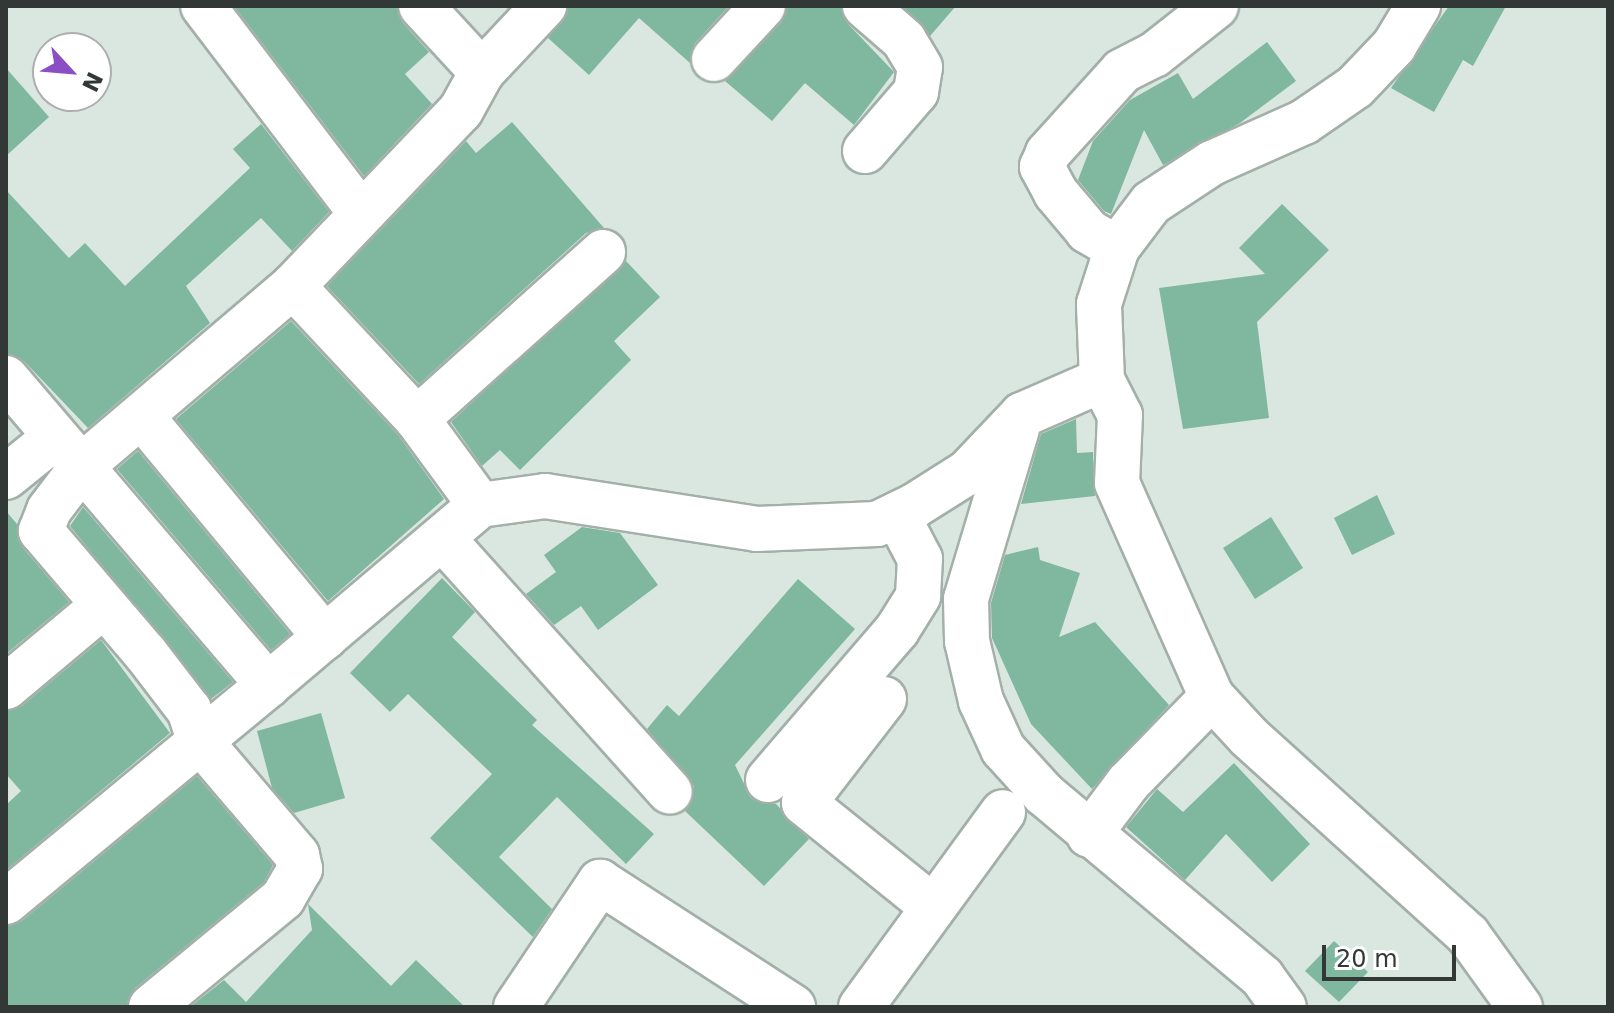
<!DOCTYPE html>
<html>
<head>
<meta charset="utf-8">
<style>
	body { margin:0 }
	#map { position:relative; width:1614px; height:1013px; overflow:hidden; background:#d9e7e0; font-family:"DejaVu Sans",sans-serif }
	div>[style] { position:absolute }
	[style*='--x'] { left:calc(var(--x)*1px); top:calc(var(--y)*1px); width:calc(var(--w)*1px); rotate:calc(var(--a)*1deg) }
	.building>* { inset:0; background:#80b79f }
	.roads { filter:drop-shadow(2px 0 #a3afa9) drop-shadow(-2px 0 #a3afa9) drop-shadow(0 2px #a3afa9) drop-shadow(0 -2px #a3afa9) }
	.street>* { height:44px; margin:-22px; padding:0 22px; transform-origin:22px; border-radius:22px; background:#fff }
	span { translate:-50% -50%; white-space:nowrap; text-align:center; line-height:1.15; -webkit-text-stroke:7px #fff; paint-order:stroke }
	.frame { position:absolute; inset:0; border:8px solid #323835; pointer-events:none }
	.north { position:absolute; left:32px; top:32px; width:80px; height:80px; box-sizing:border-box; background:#fff; border:2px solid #adafae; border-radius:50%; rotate:116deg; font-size:22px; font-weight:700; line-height:32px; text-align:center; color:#323835 }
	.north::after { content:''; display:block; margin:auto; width:28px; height:36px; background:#8a4fc5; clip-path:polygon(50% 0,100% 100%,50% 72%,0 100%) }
	.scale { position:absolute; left:1322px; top:945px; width:134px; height:36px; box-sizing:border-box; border:4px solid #323835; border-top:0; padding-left:10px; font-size:24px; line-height:28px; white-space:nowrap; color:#323835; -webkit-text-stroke:6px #fff; paint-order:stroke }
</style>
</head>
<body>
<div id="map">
	<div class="building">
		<div style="clip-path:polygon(234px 6px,397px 6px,402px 22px,429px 52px,405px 74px,432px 104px,364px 176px)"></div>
		<div style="clip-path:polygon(568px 6px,729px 6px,695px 43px,690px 63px,639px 18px,589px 75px,548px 38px)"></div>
		<div style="clip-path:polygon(787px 6px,841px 6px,848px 24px,894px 72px,854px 125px,805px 83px,772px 121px,725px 81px,781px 23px)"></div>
		<div style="clip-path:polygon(903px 6px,956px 6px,930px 36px)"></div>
		<div style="clip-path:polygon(1449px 6px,1506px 6px,1473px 66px,1463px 60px,1434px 112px,1391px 88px)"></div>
		<div style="clip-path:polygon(1267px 42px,1296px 81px,1240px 123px,1163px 165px,1144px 130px,1111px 214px,1104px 211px,1078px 180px,1093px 141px,1130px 100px,1178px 73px,1193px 99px)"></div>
		<div style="clip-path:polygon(6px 68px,49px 117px,6px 156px)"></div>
		<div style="clip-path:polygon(512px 122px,604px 228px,586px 233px,419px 384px,327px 286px,466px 141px,476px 153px)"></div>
		<div style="clip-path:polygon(261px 124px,329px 212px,292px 251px,261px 218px,186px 286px,210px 323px,88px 428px,24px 361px,6px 354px,6px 190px,69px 258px,85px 243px,125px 286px,250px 168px,233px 149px)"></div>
		<div style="clip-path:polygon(1282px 204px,1329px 250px,1257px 322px,1269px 418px,1183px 429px,1159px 288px,1265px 274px,1239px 248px)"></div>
		<div style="clip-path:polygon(626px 261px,660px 297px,614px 341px,631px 360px,520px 470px,500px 450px,482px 466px,451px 422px)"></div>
		<div style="clip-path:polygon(291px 321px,398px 435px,444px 499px,328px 601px,176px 419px)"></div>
		<div style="clip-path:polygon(1076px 419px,1077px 453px,1093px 452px,1095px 496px,1021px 504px,1041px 434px)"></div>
		<div style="clip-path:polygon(138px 451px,290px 634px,271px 650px,117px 469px)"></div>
		<div style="clip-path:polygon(1377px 495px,1395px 534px,1352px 555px,1334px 518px)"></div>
		<div style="clip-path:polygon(83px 507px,233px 682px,211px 699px,70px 526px)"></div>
		<div style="clip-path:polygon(6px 511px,17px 524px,22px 547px,69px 602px,6px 654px)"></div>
		<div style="clip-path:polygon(1271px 517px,1303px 568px,1255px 599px,1223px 548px)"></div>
		<div style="clip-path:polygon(582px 527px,620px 533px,658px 585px,598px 630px,581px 606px,554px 625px,526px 594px,556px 572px,544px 555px)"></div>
		<div style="clip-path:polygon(1038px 547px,1040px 560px,1080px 573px,1059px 637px,1095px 622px,1169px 705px,1092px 789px,1031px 724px,992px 638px,991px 603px,1005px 555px)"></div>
		<div style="clip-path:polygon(442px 578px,475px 612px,452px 637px,537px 720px,532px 725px,654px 834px,626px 864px,557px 797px,499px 857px,552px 909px,533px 937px,430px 838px,492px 774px,408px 694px,390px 712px,350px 673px)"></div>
		<div style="clip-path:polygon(798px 579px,855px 629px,735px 765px,751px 798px,776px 804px,809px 839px,764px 886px,685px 811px,694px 786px,647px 729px,667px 705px,679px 716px)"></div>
		<div style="clip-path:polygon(101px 640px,170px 733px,6px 870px,6px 805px,21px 791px,6px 774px,6px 711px,22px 706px)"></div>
		<div style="clip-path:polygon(321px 713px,345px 798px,294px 813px,272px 788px,257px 731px)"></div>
		<div style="clip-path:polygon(1234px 763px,1310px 844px,1272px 882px,1226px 834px,1185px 880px,1126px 827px,1157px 789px,1183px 812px)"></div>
		<div style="clip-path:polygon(197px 776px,273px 865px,264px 882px,135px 988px,127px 1007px,6px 1007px,6px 926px,22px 921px)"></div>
		<div style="clip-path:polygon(308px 904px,391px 986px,416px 960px,465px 1007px,190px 1007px,224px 980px,246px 1002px,312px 930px)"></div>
		<div style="clip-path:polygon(1334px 941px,1368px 972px,1339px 1002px,1305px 971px)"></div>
	</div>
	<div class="roads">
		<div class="street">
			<div style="--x:203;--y:6;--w:259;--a:52.7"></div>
			<div style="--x:421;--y:6;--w:90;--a:47.3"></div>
			<div style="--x:714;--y:59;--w:72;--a:-47.2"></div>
			<div style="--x:865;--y:151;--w:78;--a:-49.2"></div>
			<div style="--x:916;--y:92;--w:25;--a:-81"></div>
			<div style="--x:920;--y:67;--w:31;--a:-121"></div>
			<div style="--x:904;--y:40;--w:52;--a:-138.9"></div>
			<div style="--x:1117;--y:248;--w:34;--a:-150"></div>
			<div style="--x:1088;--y:231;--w:50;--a:-130.1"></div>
			<div style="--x:1056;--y:193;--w:30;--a:-118"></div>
			<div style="--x:1042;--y:167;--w:15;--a:-67"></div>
			<div style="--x:1048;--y:153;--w:110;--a:-47.9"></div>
			<div style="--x:1122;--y:71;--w:36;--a:-27"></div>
			<div style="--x:1154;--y:55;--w:79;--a:-38.3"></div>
			<div style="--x:6;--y:378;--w:404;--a:49.5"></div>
			<div style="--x:268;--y:685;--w:278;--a:-40.3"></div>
			<div style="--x:480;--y:505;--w:66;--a:-7.9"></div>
			<div style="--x:545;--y:496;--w:215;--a:8.8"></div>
			<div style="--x:757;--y:529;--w:120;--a:-2.4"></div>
			<div style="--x:877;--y:524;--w:41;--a:-25.9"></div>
			<div style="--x:914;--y:506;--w:64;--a:-32.2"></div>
			<div style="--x:968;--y:472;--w:79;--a:-46.5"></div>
			<div style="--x:1022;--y:415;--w:87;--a:-23.6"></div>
			<div style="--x:1102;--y:380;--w:76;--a:-92.3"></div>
			<div style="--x:1099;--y:304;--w:59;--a:-72.2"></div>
			<div style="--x:1117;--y:248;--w:56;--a:-52.9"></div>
			<div style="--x:1151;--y:203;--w:73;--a:-33.3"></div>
			<div style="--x:1212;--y:163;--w:101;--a:-24"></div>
			<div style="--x:1304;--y:122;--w:62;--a:-34.5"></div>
			<div style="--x:1355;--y:87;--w:57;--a:-46.4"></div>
			<div style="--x:1394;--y:46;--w:47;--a:-59"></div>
			<div style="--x:1102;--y:380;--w:39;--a:63"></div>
			<div style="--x:1120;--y:415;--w:68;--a:92.5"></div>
			<div style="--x:1117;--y:483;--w:234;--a:66.1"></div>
			<div style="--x:1212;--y:697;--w:54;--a:47.2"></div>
			<div style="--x:1249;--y:737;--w:295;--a:42.1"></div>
			<div style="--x:1468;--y:935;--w:89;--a:54.2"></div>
			<div style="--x:143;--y:418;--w:285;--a:50.3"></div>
			<div style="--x:417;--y:419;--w:250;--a:-41.9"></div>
			<div style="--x:1017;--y:429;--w:177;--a:106.7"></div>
			<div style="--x:966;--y:599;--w:42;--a:88.6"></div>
			<div style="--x:967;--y:641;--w:62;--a:76.9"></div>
			<div style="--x:981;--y:701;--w:53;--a:65.4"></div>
			<div style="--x:1003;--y:749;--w:61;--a:47.7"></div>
			<div style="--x:1044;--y:794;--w:285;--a:40"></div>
			<div style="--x:1262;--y:977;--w:37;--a:54"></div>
			<div style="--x:6;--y:477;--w:60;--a:-39"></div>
			<div style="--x:480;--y:505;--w:107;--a:-126.2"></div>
			<div style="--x:417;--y:419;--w:182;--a:-133"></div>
			<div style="--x:293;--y:286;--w:243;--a:-46.3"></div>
			<div style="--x:461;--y:110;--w:43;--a:-61.1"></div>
			<div style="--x:482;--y:72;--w:91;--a:-46.8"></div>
			<div style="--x:444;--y:540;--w:338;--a:48.1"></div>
			<div style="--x:6;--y:687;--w:126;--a:-39.9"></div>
			<div style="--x:884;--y:699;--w:131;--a:127.6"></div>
			<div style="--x:804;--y:803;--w:166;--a:38.9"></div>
			<div style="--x:768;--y:780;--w:198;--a:-49.3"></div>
			<div style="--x:897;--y:630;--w:40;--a:-58"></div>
			<div style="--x:918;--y:596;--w:37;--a:-87"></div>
			<div style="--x:920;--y:559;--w:50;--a:-117.6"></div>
			<div style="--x:1089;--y:835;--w:65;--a:-53.1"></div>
			<div style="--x:1128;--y:783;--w:120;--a:-45.7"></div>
			<div style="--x:6;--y:902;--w:340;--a:-39.6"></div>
			<div style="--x:151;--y:1007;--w:171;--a:-39.5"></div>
			<div style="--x:283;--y:898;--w:34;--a:-60"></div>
			<div style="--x:300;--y:869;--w:14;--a:-102"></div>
			<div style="--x:297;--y:855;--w:151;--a:-130.4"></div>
			<div style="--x:199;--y:740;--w:32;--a:-108"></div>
			<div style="--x:189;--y:710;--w:71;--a:-127.5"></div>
			<div style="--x:146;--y:654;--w:162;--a:-130.5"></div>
			<div style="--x:41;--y:531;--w:22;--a:-69"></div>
			<div style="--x:49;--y:510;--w:58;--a:-52.7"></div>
			<div style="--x:84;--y:464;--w:275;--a:-40.4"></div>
			<div style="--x:516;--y:1007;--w:151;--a:-56.1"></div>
			<div style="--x:600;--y:882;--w:230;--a:32.9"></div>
			<div style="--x:861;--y:1007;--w:241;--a:-53.9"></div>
		</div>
	</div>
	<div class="frame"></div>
	<div class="north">N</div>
	<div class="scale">20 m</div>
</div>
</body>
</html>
